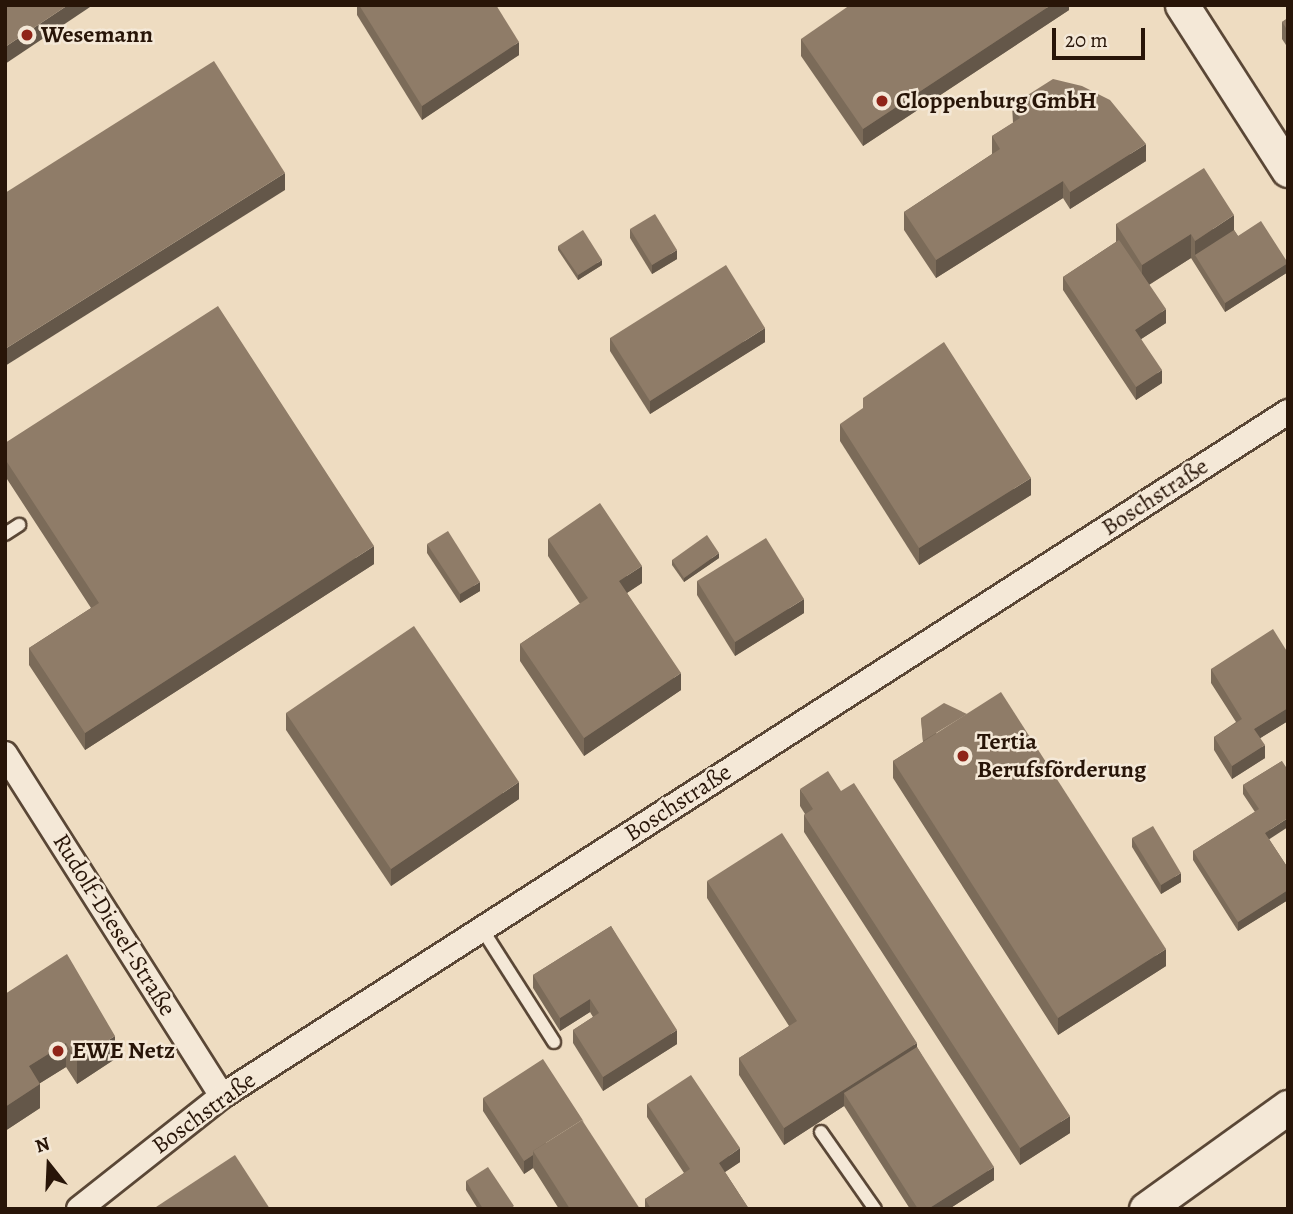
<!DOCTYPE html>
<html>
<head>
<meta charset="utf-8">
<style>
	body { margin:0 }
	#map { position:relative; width:1293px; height:1214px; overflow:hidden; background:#eedcc1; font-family:Alegreya,serif }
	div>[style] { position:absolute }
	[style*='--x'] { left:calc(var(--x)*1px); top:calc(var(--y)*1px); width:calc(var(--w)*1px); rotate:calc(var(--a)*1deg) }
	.roads { filter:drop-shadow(2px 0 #5a4736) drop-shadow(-2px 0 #5a4736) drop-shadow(0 2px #5a4736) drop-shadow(0 -2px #5a4736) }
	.service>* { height:12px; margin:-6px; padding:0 6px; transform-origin:6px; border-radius:6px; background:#f4e8d7 }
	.minor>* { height:24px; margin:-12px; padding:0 12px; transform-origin:12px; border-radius:12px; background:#f4e8d7 }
	.secondary>* { height:33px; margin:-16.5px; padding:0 16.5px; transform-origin:16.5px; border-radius:16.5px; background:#f4e8d7 }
	.wall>* { inset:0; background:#7b6b59 }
	.shaded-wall>* { inset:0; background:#645749 }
	.building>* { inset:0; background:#8f7c68 }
	.dots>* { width:19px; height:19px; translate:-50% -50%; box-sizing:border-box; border:4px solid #f4e8d7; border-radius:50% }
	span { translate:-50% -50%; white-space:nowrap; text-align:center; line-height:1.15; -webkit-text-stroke:5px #f4e8d7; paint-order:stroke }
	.poi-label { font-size:24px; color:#281508; font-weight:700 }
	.left { translate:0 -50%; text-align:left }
	.street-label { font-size:24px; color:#281508 }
	.frame { position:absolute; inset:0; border:7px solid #281508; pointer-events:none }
	.north { position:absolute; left:14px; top:1130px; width:70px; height:70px; -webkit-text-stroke:5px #f4e8d7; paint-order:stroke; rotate:342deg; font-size:19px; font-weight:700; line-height:28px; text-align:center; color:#281508 }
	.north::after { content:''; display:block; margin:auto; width:24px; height:32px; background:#281508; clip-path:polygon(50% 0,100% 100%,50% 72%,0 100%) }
	.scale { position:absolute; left:1052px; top:28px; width:93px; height:32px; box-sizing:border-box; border:4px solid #281508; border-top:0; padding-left:9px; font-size:21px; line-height:24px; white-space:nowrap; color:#281508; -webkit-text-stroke:5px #f4e8d7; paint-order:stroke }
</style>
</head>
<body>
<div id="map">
	<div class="roads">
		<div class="service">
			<div style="--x:5;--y:534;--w:17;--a:-33"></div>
			<div style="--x:482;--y:929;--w:134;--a:57.5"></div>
			<div style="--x:821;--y:1132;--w:94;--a:55"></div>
		</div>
		<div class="minor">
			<div style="--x:5;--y:754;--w:405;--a:57.6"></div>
			<div style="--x:79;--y:1209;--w:182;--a:-38.3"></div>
			<div style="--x:222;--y:1096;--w:1267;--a:-32.69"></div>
		</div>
		<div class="secondary">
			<div style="--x:1182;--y:5;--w:196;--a:57.3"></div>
			<div style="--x:1146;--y:1209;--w:175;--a:-35.7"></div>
		</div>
	</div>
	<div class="wall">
		<div style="clip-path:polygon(357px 5px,496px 5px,519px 55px,422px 120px,357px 15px)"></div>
		<div style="clip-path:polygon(1069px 5px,1069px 10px,863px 146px,801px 56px,801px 39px)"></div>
		<div style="clip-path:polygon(1288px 18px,1288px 48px,1282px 39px,1282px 22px)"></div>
		<div style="clip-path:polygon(1012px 105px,1146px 161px,1070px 209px,1063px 198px,936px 278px,904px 230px,904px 212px,992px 154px,992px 136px,1013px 123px)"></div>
		<div style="clip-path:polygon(1116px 224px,1234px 230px,1238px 236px,1288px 263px,1288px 272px,1225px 312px,1191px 258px,1149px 285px,1166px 323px,1141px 339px,1162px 383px,1136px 400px,1063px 290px,1063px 277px,1116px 242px)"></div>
		<div style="clip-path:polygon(630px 229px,677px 259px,652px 274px,630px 238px)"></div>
		<div style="clip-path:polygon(558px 246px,602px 265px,578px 280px,558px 250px)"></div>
		<div style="clip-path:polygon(610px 338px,765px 342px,650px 414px,610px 351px)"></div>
		<div style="clip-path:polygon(840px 424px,1031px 495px,919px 565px,840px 441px)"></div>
		<div style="clip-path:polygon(5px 443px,374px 564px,85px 750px,29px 665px,29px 648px,91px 608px,5px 476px)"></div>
		<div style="clip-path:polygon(548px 539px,642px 583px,627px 593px,681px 690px,584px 756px,520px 661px,520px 644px,580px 604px,548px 556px)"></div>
		<div style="clip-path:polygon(427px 544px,480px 591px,460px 603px,427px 553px)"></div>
		<div style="clip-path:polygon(719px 558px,684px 582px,672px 565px,672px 560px)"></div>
		<div style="clip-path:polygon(697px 581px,804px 613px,735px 656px,697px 595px)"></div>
		<div style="clip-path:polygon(1288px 653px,1288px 721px,1260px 738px,1265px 758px,1232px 779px,1214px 750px,1214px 737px,1236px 722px,1211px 683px,1211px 669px)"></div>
		<div style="clip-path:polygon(286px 713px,519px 799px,391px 886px,286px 730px)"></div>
		<div style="clip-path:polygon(921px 718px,1166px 966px,1058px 1035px,893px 778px,893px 761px,923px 742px)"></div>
		<div style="clip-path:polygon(1282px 761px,1269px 839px,1288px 868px,1288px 900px,1238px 931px,1193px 860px,1193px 851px,1255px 812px,1243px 794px,1243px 785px)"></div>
		<div style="clip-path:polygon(800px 789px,1070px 1133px,1020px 1165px,804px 832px,804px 815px,805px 814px,800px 806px)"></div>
		<div style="clip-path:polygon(1132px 838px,1181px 882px,1161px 894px,1132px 847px)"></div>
		<div style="clip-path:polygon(707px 881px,917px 1047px,994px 1180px,949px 1209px,910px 1209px,844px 1106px,784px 1145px,739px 1075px,739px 1058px,789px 1026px,707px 898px)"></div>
		<div style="clip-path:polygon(611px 926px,677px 1044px,603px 1091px,573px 1043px,573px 1030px,593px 1017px,590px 1012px,560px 1031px,533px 988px,533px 975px)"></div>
		<div style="clip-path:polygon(5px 994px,115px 1059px,77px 1084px,66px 1067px,40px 1083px,40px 1108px,5px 1131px)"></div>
		<div style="clip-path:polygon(483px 1098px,640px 1209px,559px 1209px,533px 1168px,524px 1174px,483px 1111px)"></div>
		<div style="clip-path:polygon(647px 1104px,740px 1162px,725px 1172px,749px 1209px,645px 1209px,645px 1199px,684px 1173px,647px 1117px)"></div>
		<div style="clip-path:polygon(466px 1181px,514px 1209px,478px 1209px,466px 1190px)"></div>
	</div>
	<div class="shaded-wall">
		<div style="clip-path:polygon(68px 5px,93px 5px,5px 64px,5px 47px)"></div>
		<div style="clip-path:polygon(1051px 5px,1069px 5px,1069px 10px,863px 146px,863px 129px)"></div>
		<div style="clip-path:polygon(519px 42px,519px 55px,422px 120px,422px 106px)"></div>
		<div style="clip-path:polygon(1146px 144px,1146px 161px,1070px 209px,1070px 192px)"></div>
		<div style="clip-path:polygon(285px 173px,285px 190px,5px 366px,5px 349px)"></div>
		<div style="clip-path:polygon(1063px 181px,1063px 198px,936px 278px,936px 260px)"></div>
		<div style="clip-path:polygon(1234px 215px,1234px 239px,1195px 255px,1195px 241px)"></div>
		<div style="clip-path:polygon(1191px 234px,1191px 258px,1142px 289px,1142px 265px)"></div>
		<div style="clip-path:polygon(677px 250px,677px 259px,652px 274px,652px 265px)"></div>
		<div style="clip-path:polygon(602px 260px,602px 265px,578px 280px,578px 275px)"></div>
		<div style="clip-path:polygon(1288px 263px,1288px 272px,1225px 312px,1225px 303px)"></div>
		<div style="clip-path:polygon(1166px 309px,1166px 323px,1135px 343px,1135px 330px)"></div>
		<div style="clip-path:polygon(765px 328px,765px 342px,650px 414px,650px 401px)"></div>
		<div style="clip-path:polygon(1162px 370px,1162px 383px,1136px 400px,1136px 387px)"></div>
		<div style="clip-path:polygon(1031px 478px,1031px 495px,919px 565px,919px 548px)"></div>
		<div style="clip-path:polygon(374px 546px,374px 564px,85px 750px,85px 733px)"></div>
		<div style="clip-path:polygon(719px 553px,719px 558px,684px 582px,684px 578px)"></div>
		<div style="clip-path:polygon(642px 566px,642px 583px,619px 598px,619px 581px)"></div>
		<div style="clip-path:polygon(480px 582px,480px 591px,460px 603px,460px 594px)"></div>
		<div style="clip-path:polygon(804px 599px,804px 613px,735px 656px,735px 642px)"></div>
		<div style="clip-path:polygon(681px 673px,681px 690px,584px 756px,584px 738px)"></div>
		<div style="clip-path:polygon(1288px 708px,1288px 721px,1254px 742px,1254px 729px)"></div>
		<div style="clip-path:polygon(1265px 745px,1265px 758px,1232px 779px,1232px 766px)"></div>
		<div style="clip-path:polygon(519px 782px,519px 799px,391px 886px,391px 869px)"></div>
		<div style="clip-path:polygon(1288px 818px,1288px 827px,1265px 842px,1265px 833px)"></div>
		<div style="clip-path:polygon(1181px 873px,1181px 882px,1161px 894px,1161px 885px)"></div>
		<div style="clip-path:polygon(1288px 890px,1288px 900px,1238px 931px,1238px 922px)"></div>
		<div style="clip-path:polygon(1166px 949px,1166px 966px,1058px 1035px,1058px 1018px)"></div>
		<div style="clip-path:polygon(590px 999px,590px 1012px,560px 1031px,560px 1018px)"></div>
		<div style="clip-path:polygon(677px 1030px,677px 1044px,603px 1091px,603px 1077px)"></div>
		<div style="clip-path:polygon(115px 1036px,115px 1059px,77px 1084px,77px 1060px)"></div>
		<div style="clip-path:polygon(66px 1043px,66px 1067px,29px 1090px,29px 1066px)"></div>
		<div style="clip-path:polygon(917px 1043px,917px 1060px,844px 1093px,844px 1106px,784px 1145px,784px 1128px)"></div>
		<div style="clip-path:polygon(40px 1084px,40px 1108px,5px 1131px,5px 1107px)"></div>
		<div style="clip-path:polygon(1070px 1116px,1070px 1133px,1020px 1165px,1020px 1148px)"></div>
		<div style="clip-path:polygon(740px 1148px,740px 1162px,719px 1176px,719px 1163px)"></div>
		<div style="clip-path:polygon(533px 1155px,533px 1168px,524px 1174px,524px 1161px)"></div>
		<div style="clip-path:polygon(994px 1167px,994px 1180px,949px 1209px,928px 1209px)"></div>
	</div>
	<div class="building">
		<div style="clip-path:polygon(5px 5px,68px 5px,5px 47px)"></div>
		<div style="clip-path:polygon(359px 5px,496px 5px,519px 42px,422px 106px)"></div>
		<div style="clip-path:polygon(850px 5px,1051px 5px,863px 129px,801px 39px)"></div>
		<div style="clip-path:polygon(1288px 18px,1288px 31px,1282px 22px)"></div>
		<div style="clip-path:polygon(214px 61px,285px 173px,5px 349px,5px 193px)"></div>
		<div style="clip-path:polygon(1053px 79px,1082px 86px,1110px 100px,1146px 144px,1070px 192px,1063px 181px,936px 260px,904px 212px,1000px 149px,992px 136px,1020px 118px,1012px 105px)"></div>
		<div style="clip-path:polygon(1204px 168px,1234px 215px,1195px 241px,1191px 234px,1142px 265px,1116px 224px)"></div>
		<div style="clip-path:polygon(655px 214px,677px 250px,652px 265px,630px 229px)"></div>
		<div style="clip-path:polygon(1261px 221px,1288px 263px,1225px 303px,1195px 255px,1234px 230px,1238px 236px)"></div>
		<div style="clip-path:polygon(583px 230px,602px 260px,578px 275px,558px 246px)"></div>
		<div style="clip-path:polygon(1119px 240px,1166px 309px,1135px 330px,1162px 370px,1136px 387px,1063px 277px)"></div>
		<div style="clip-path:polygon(726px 265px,765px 328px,650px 401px,610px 338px)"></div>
		<div style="clip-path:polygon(218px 306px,374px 546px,85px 733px,29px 648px,99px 603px,5px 459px,5px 443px)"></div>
		<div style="clip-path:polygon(944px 342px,1031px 478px,919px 548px,840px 424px,863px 408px,863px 398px)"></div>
		<div style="clip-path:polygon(600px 503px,642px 566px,619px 581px,681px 673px,584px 738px,520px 644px,588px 598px,548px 539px)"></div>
		<div style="clip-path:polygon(448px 531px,480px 582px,460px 594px,427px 544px)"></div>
		<div style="clip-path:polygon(707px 535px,719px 553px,684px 578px,672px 560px)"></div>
		<div style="clip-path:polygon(766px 538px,804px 599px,735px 642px,697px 581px)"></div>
		<div style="clip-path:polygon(414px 626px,519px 782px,391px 869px,286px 713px)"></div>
		<div style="clip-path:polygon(1273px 629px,1288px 653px,1288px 708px,1254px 729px,1265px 745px,1232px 766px,1214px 737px,1242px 719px,1211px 669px)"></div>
		<div style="clip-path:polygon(1001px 692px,1166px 949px,1058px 1018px,893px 761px)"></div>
		<div style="clip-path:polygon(944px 703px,967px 714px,923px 741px,921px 718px)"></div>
		<div style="clip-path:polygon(1282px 761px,1288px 770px,1288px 818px,1265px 833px,1288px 868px,1288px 890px,1238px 922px,1193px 851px,1259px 809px,1243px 785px)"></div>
		<div style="clip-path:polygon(828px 771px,841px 791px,854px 783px,1070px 1116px,1020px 1148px,804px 815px,813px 809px,800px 789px)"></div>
		<div style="clip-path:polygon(1153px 826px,1181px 873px,1161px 885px,1132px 838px)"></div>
		<div style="clip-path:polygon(782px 833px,917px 1043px,784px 1128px,739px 1058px,797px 1021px,707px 881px)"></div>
		<div style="clip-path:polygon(611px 926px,677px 1030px,603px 1077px,573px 1030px,599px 1013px,590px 999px,560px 1018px,533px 975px)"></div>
		<div style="clip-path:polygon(67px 954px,115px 1036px,77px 1060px,66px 1043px,29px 1066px,40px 1084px,5px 1107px,5px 994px)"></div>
		<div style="clip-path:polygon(917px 1047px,994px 1167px,928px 1209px,918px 1209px,844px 1093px)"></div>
		<div style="clip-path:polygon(543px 1059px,584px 1122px,582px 1120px,533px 1151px,533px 1155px,524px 1161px,483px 1098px)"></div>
		<div style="clip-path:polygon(691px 1075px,740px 1148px,719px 1163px,749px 1209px,651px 1209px,645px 1199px,690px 1169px,647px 1104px)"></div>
		<div style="clip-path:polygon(582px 1120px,640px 1209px,570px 1209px,533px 1151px)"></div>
		<div style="clip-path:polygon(235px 1155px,270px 1209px,153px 1209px)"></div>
		<div style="clip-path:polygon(488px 1167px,514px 1206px,510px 1209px,483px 1209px,466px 1181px)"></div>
	</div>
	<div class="dots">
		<div style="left:27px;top:35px;background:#8f2418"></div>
		<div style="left:882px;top:101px;background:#8f2418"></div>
		<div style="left:963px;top:756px;background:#8f2418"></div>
		<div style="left:58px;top:1051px;background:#8f2418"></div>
	</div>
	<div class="poi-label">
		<span class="left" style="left:41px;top:35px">Wesemann</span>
		<span class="left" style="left:896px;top:101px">Cloppenburg GmbH</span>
		<span class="left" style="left:977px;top:756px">Tertia<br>Berufsförderung</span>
		<span class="left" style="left:72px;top:1051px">EWE Netz</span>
	</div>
	<div class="street-label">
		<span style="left:1155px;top:497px;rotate:-33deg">Boschstraße</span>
		<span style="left:678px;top:803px;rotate:-33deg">Boschstraße</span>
		<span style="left:114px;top:925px;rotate:58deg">Rudolf-Diesel-Straße</span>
		<span style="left:204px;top:1113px;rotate:-36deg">Boschstraße</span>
	</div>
	<div class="frame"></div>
	<div class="north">N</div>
	<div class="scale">20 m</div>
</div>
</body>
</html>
